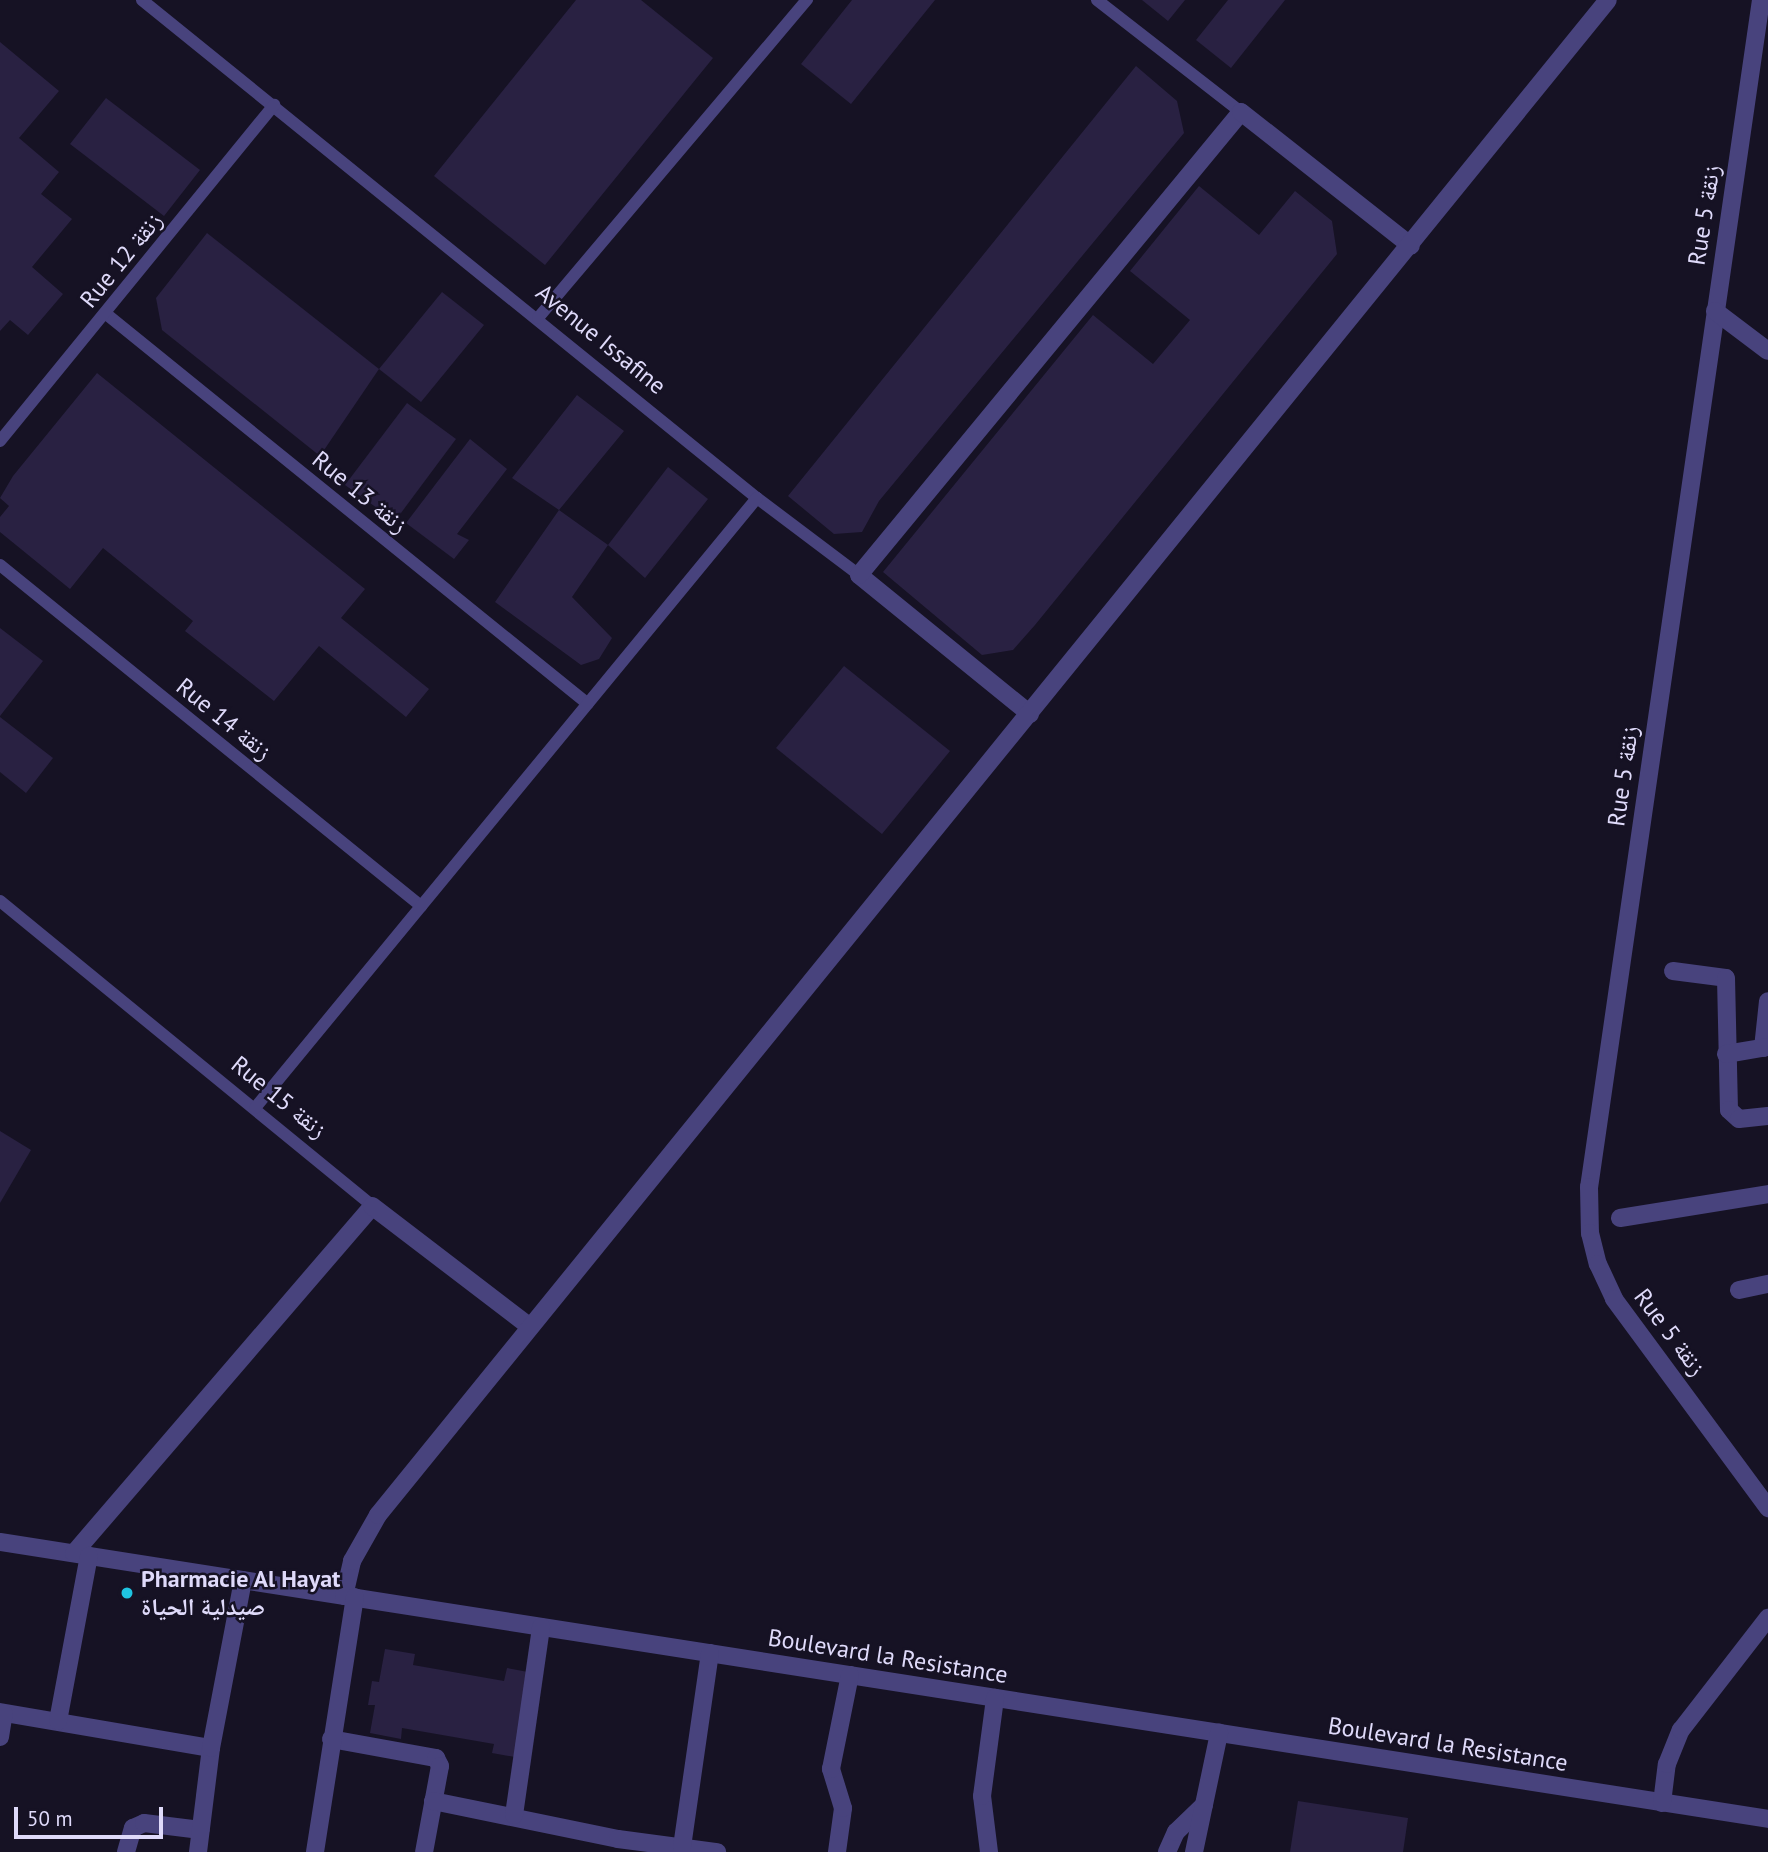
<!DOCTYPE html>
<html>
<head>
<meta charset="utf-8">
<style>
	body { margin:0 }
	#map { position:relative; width:1768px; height:1852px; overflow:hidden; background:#161224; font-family:"PT Sans","Noto Naskh Arabic",sans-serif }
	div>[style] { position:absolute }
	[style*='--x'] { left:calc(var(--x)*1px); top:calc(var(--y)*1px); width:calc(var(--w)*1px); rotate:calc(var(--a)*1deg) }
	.building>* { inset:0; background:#292142 }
	.service>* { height:12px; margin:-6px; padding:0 6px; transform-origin:6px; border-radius:6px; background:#48437d }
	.minor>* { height:18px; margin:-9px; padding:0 9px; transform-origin:9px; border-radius:9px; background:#48437d }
	.dots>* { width:19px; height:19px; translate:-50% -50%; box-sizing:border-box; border:4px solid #161224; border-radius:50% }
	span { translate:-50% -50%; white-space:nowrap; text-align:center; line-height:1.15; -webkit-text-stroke:5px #161224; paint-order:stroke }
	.street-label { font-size:24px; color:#dfdafa }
	.poi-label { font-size:24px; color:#dfdafa; font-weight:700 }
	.left { translate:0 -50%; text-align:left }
	.scale { position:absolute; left:14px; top:1807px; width:149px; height:32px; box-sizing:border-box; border:4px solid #dfdafa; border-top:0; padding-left:9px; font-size:21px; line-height:24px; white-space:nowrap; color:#dfdafa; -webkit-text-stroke:5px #161224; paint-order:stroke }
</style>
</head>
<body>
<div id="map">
	<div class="building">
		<div style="clip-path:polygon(576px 0,641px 0,713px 58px,545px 265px,434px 176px)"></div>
		<div style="clip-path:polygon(852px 0,935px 0,851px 104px,801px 64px)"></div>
		<div style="clip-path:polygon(1142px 0,1185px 0,1168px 21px)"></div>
		<div style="clip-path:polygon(1228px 0,1285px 0,1231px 68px,1196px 40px)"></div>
		<div style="clip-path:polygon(0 42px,59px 91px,19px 138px,59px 172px,41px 194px,72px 219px,32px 267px,63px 294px,28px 335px,10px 320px,0 331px)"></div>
		<div style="clip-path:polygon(1136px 66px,1177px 101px,1184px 133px,879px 501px,862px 532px,834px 534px,788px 496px)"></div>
		<div style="clip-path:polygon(106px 98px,200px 170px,164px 216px,70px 144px)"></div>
		<div style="clip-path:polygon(1199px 186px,1259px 235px,1295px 191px,1332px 221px,1337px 254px,1035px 625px,1013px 650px,982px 655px,883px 572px,1093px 315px,1153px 364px,1190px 320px,1130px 271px)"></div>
		<div style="clip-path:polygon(207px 233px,379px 369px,320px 456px,162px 330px,156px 298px)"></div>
		<div style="clip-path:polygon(442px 292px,484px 325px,421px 402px,379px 369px)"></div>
		<div style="clip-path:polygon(97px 373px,365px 589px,341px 618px,429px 689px,406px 717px,319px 646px,274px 701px,185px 631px,193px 621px,103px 548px,70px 589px,0 532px,0 517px,9px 506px,0 498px,13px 476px)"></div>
		<div style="clip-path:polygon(577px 395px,624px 431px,559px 510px,608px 545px,572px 597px,612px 638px,599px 659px,581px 665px,495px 602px,559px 510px,512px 478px)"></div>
		<div style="clip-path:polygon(407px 403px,456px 439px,395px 521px,345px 485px)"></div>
		<div style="clip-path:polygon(470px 439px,507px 469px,457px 534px,469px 540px,454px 559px,406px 523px)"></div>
		<div style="clip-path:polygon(668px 467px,708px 499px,645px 578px,608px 545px)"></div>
		<div style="clip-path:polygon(0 628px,43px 661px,0 716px)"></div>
		<div style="clip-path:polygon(844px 666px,950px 751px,882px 834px,776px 748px)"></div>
		<div style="clip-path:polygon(0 717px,53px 758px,26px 793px,0 772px)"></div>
		<div style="clip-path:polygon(0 1131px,31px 1150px,0 1203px)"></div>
		<div style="clip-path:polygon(385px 1649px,415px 1654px,413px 1665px,504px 1681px,507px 1668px,528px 1672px,515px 1757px,492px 1753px,494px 1744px,402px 1728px,401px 1739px,370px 1733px,375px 1705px,368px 1705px,372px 1681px,379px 1682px)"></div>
		<div style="clip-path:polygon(1298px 1801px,1408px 1818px,1403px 1852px,1290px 1852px)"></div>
	</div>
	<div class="service">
		<div style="--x:142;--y:0;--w:791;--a:39"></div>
		<div style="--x:757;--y:498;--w:128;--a:37"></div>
		<div style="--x:1097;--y:0;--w:182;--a:37.9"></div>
		<div style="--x:105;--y:313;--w:621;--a:38.99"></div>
		<div style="--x:538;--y:318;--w:417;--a:-49.8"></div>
		<div style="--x:0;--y:441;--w:434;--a:-50.8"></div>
		<div style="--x:0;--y:565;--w:542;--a:39.01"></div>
		<div style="--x:0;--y:901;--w:481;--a:39.3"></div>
		<div style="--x:255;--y:1108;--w:790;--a:-50.55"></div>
	</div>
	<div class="minor">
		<div style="--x:1761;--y:0;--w:1199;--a:98.24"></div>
		<div style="--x:1589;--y:1187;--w:46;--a:88.8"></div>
		<div style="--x:1590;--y:1233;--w:32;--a:76"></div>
		<div style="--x:1598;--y:1264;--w:38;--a:65"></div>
		<div style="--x:1614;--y:1299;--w:260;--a:53.6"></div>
		<div style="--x:1715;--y:311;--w:66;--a:37"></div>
		<div style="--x:1030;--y:714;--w:220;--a:-140.9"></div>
		<div style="--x:859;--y:575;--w:600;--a:-50.48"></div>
		<div style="--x:1241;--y:112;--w:216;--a:38.2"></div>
		<div style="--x:1673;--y:971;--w:53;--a:7.5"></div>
		<div style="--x:1726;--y:978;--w:132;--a:88.7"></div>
		<div style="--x:1729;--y:1110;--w:13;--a:42"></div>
		<div style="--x:1739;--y:1119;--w:29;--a:-6"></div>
		<div style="--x:1763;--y:1048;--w:47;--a:-83.9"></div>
		<div style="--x:1726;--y:1054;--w:43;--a:-9.5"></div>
		<div style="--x:1620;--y:1218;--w:150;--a:-9.2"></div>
		<div style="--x:1739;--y:1290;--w:30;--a:-12"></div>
		<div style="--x:0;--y:1542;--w:1790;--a:8.9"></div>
		<div style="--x:74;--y:1553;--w:457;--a:-49.3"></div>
		<div style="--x:372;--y:1206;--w:199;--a:37.4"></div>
		<div style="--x:344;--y:1596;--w:36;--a:-77"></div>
		<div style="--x:352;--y:1561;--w:53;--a:-60.5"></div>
		<div style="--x:378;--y:1515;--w:1951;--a:-50.93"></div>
		<div style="--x:0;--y:1712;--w:214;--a:9.7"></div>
		<div style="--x:58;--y:1721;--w:168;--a:-79.4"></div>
		<div style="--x:0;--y:1737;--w:24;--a:-81"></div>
		<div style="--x:331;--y:1739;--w:107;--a:10.3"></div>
		<div style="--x:436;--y:1758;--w:9;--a:63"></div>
		<div style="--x:440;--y:1766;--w:87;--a:100.5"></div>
		<div style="--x:433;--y:1801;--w:189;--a:11.6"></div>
		<div style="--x:618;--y:1839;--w:100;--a:7.5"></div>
		<div style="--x:1662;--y:1803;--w:39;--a:-83"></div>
		<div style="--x:1667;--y:1764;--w:37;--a:-68"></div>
		<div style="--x:1681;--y:1730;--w:142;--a:-52.2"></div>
		<div style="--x:514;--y:1815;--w:190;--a:-81.8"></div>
		<div style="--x:682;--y:1847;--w:196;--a:-81.8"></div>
		<div style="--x:126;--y:1852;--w:25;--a:-74"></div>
		<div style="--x:133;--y:1828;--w:12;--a:-24"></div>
		<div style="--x:144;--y:1823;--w:57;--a:7"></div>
		<div style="--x:198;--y:1852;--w:105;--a:-82.9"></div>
		<div style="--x:211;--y:1748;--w:171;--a:-79.2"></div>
		<div style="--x:315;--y:1852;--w:258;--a:-81.1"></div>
		<div style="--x:837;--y:1852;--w:44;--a:-82.2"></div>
		<div style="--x:843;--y:1808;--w:41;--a:-107.1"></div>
		<div style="--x:831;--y:1769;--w:96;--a:-78.6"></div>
		<div style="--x:989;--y:1852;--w:56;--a:-97.1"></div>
		<div style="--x:982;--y:1796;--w:99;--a:-82.4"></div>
		<div style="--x:1167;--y:1852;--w:22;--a:-66"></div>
		<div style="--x:1176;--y:1832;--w:39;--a:-44"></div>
		<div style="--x:1194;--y:1852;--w:122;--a:-78.1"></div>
	</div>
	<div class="dots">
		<div style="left:127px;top:1593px;background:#1fc4e1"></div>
	</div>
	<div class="street-label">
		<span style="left:1704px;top:215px;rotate:-81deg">Rue 5 زنقة</span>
		<span style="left:121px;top:260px;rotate:-51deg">Rue 12 زنقة</span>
		<span style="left:601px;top:339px;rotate:39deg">Avenue Issafine</span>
		<span style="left:360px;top:492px;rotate:39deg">Rue 13 زنقة</span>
		<span style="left:224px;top:719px;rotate:39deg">Rue 14 زنقة</span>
		<span style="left:1623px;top:776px;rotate:-82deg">Rue 5 زنقة</span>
		<span style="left:279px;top:1097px;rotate:39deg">Rue 15 زنقة</span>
		<span style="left:1670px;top:1332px;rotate:53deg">Rue 5 زنقة</span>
		<span style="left:888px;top:1656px;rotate:9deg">Boulevard la Resistance</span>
		<span style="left:1448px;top:1744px;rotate:9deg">Boulevard la Resistance</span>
	</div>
	<div class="poi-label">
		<span class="left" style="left:141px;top:1593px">Pharmacie Al Hayat<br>صيدلية الحياة</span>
	</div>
	<div class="scale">50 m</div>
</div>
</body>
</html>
